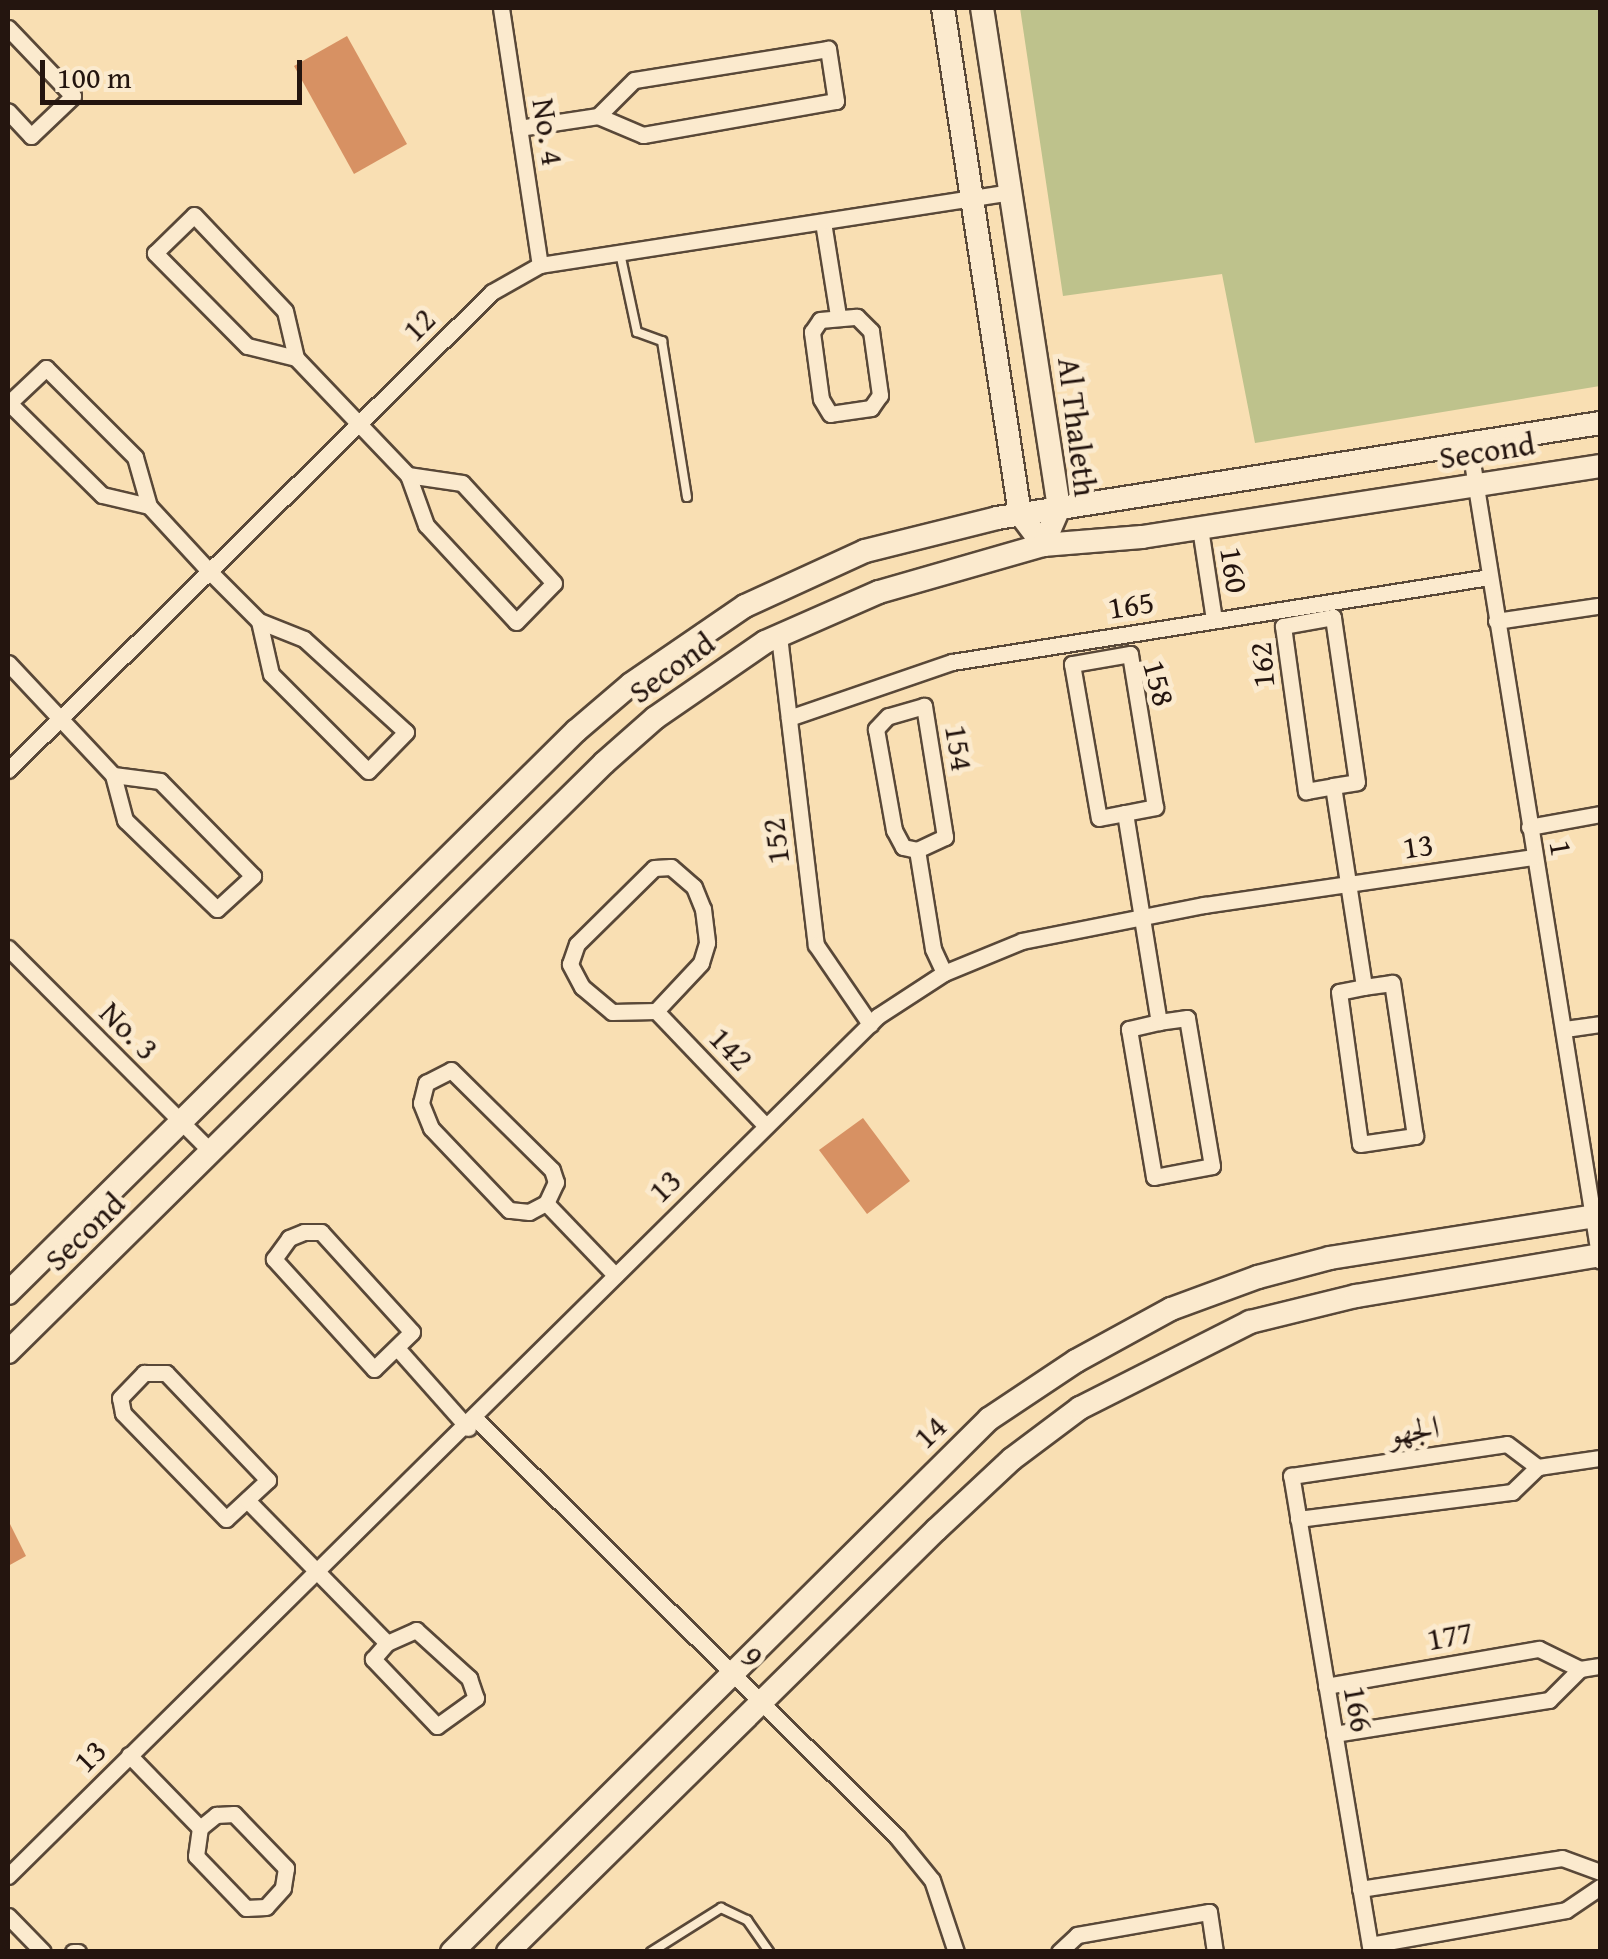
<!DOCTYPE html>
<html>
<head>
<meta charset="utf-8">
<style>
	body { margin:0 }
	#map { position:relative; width:1608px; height:1959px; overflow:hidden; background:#f9dfb3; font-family:"Gentium Book Plus",Amiri,serif }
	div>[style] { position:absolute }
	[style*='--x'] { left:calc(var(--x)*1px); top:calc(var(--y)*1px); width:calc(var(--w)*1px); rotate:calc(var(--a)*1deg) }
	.green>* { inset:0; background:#bec28c }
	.building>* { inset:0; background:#d79163 }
	.roads { filter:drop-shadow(2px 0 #594838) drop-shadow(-2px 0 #594838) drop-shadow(0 2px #594838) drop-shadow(0 -2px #594838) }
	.lane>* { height:8px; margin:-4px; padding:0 4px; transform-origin:4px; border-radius:4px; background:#fbeace }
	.street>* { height:15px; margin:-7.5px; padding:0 7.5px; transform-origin:7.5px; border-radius:7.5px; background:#fbeace }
	.secondary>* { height:22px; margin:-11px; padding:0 11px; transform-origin:11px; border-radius:11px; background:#fbeace }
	span { translate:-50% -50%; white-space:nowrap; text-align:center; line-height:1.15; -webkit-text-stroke:10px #fbeace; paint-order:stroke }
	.street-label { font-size:32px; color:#24150f }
	.frame { position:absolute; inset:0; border:10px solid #24150f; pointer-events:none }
	.scale { position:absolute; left:40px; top:60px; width:262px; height:45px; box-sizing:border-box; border:5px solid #24150f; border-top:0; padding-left:12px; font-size:30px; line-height:35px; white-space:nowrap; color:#24150f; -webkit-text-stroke:8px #fbeace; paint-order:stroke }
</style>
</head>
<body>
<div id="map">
	<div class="green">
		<div style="clip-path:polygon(1020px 8px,1600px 8px,1600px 386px,1255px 443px,1222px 274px,1063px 296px)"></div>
	</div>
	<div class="building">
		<div style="clip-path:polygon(347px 36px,407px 144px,354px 174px,294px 66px)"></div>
		<div style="clip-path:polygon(863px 1118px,910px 1181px,867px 1214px,819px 1150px)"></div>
		<div style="clip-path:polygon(8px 1520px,26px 1556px,8px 1566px)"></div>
	</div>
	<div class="roads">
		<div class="lane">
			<div style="--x:620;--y:253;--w:81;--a:77.9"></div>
			<div style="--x:637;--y:332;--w:27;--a:20"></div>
			<div style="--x:662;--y:341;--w:158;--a:80.9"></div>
			<div style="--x:651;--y:1952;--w:83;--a:-32.2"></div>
			<div style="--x:721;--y:1908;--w:29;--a:25"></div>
			<div style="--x:747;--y:1920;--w:39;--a:55"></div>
		</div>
		<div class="street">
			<div style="--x:501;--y:8;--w:260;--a:81.4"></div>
			<div style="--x:8;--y:28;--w:94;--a:46.3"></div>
			<div style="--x:73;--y:96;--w:58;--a:136.4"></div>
			<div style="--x:31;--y:136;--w:34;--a:-133"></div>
			<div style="--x:519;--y:128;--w:80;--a:-8.6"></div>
			<div style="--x:598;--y:116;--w:49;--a:22.9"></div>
			<div style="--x:643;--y:135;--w:196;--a:-10"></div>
			<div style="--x:836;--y:101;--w:53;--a:-98.7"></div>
			<div style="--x:828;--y:49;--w:196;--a:170.9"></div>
			<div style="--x:634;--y:80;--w:51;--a:135"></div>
			<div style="--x:823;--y:222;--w:95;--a:80.9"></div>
			<div style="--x:857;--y:317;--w:20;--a:45"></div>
			<div style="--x:871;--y:331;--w:65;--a:82"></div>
			<div style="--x:880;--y:395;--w:16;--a:125"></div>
			<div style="--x:871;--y:408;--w:41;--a:171.7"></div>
			<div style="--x:830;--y:414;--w:17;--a:-121"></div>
			<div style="--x:821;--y:399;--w:68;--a:-97.7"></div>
			<div style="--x:812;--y:332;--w:14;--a:-56"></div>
			<div style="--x:820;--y:320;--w:37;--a:-5"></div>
			<div style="--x:296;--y:358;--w:50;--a:-166.2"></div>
			<div style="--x:247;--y:346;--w:131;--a:-134.7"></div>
			<div style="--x:155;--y:253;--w:54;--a:-44.3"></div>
			<div style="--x:194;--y:215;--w:132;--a:46.5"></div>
			<div style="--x:285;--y:311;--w:48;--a:76.8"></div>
			<div style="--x:296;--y:358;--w:162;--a:46.3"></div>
			<div style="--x:408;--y:475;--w:53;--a:70.2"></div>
			<div style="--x:426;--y:525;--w:132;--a:47.1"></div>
			<div style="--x:516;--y:622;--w:54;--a:-45.7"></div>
			<div style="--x:554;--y:583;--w:136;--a:-132.6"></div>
			<div style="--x:462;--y:483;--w:55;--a:-171.6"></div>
			<div style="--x:1469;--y:443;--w:828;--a:80.9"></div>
			<div style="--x:149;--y:506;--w:48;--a:-166.8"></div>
			<div style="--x:102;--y:495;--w:131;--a:-135.3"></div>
			<div style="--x:9;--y:403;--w:51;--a:-43.4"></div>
			<div style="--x:46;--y:368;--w:126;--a:45"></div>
			<div style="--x:135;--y:457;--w:51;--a:74.1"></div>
			<div style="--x:149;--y:506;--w:88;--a:47.3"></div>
			<div style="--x:209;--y:571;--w:71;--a:45"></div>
			<div style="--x:259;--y:621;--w:48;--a:21.8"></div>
			<div style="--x:304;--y:639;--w:138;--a:42.4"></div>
			<div style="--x:406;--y:732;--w:54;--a:134.3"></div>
			<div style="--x:368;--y:771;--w:137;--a:-135"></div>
			<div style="--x:271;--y:674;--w:54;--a:-102.8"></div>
			<div style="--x:1200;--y:528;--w:93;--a:81.3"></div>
			<div style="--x:1496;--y:621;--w:103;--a:-8.4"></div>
			<div style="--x:779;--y:636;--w:311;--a:83.2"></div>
			<div style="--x:816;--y:945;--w:96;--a:55.6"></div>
			<div style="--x:8;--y:663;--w:154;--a:46.8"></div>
			<div style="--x:113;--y:775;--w:47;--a:75.1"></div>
			<div style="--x:125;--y:820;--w:128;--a:44.1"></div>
			<div style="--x:217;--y:909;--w:49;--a:-42.5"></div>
			<div style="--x:253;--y:876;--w:133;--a:-134.4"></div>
			<div style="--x:160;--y:781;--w:47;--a:-172.7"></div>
			<div style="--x:789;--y:718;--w:172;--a:-19"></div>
			<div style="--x:952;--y:662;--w:544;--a:-8.99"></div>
			<div style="--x:8;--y:770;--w:680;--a:-44.64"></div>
			<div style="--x:492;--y:292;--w:55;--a:-29.4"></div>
			<div style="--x:540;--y:265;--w:476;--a:-8.8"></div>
			<div style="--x:1333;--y:786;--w:24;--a:-9"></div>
			<div style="--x:1357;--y:782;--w:167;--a:-98.3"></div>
			<div style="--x:1333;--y:617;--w:51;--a:169.8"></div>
			<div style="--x:1283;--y:626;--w:167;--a:82.1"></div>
			<div style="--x:1306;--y:791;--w:27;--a:-10"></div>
			<div style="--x:1333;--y:786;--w:203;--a:81.2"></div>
			<div style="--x:1364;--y:987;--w:25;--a:169"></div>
			<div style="--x:1339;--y:992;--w:153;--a:82.1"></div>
			<div style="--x:1360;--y:1144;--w:56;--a:-8.3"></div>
			<div style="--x:1415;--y:1136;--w:155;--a:-98.5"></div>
			<div style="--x:1392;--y:983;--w:28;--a:172"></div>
			<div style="--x:1125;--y:813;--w:31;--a:-11"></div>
			<div style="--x:1155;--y:807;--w:155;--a:-99.3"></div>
			<div style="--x:1130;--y:654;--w:59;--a:170.2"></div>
			<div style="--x:1072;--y:664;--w:156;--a:80.1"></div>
			<div style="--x:1099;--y:818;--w:26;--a:-11"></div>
			<div style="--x:1125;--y:813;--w:212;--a:80.8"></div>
			<div style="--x:1159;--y:1022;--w:31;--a:167"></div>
			<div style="--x:1129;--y:1029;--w:150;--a:80.4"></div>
			<div style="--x:1154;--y:1177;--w:59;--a:-10.7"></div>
			<div style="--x:1212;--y:1166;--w:150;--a:-99.6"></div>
			<div style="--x:1187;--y:1018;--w:28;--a:172"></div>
			<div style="--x:1529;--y:827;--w:72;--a:-10.4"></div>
			<div style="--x:917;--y:850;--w:31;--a:-25"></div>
			<div style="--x:945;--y:837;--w:133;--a:-99.1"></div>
			<div style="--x:924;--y:706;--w:37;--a:164"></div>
			<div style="--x:888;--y:716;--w:18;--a:133"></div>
			<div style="--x:876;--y:729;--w:103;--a:79.9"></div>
			<div style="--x:894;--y:830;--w:19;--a:62"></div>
			<div style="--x:903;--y:847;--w:14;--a:12"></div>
			<div style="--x:917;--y:850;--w:100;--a:80.8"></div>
			<div style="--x:933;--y:949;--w:26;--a:65"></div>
			<div style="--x:671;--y:867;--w:30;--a:41"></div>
			<div style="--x:694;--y:887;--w:24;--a:68"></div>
			<div style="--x:703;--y:909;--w:34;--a:83"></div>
			<div style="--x:707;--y:943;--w:21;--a:107"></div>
			<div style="--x:701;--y:963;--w:66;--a:133.2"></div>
			<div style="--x:656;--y:1011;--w:44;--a:178.7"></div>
			<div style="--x:612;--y:1012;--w:39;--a:-140"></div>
			<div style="--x:582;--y:987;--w:26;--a:-118"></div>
			<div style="--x:570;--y:964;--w:21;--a:-71"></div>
			<div style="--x:577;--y:944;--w:108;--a:-44.6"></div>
			<div style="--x:654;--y:868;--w:17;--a:-3"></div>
			<div style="--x:8;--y:948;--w:289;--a:45.1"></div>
			<div style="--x:656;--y:1011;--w:159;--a:46.3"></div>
			<div style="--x:1565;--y:1029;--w:35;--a:-8"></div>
			<div style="--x:451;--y:1070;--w:142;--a:44.7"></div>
			<div style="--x:552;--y:1170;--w:13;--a:72"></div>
			<div style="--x:556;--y:1182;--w:23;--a:115"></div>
			<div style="--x:546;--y:1203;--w:19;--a:152"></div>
			<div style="--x:529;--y:1212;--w:20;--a:-174"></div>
			<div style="--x:509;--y:1210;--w:113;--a:-133.6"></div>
			<div style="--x:431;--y:1128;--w:27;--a:-112"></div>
			<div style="--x:421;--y:1103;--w:21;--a:-76"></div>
			<div style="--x:426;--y:1083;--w:28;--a:-27"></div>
			<div style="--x:546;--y:1203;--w:100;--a:46.2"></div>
			<div style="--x:304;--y:1232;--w:17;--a:0"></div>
			<div style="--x:321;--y:1232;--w:135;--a:47.7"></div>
			<div style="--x:412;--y:1332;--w:53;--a:135.8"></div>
			<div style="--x:374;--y:1369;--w:149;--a:-132.3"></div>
			<div style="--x:274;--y:1259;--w:26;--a:-54"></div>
			<div style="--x:289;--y:1238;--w:16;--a:-22"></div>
			<div style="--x:397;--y:1348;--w:107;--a:48.4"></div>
			<div style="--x:144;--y:1373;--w:22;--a:0"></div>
			<div style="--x:166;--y:1373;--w:148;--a:46.4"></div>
			<div style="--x:268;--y:1480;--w:57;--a:137.1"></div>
			<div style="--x:226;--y:1519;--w:148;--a:-134.2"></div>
			<div style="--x:123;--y:1413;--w:15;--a:-101"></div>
			<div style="--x:120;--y:1398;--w:35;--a:-46"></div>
			<div style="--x:477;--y:1420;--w:592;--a:44.79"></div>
			<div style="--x:897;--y:1837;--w:55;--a:50.9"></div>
			<div style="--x:932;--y:1880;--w:76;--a:71.6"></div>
			<div style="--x:247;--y:1500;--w:200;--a:45.6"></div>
			<div style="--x:1298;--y:1519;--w:216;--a:-7.2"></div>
			<div style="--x:1512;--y:1492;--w:36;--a:-44"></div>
			<div style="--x:416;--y:1630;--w:72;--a:42.2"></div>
			<div style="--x:469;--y:1678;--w:21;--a:71"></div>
			<div style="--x:476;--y:1698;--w:48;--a:144.3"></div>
			<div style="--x:437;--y:1726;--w:93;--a:-133.7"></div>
			<div style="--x:373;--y:1659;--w:21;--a:-49"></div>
			<div style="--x:387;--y:1643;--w:32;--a:-24"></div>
			<div style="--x:1326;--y:1686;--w:216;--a:-9.9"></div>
			<div style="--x:1539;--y:1649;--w:46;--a:26"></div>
			<div style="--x:1334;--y:1734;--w:218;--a:-9"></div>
			<div style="--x:1549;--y:1700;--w:44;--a:-45"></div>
			<div style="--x:1580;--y:1669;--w:20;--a:-9"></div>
			<div style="--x:129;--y:1755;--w:102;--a:45.8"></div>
			<div style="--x:234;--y:1814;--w:75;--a:46.1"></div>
			<div style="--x:286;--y:1868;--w:20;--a:99"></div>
			<div style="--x:283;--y:1888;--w:25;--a:132"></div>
			<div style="--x:266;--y:1907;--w:20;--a:177"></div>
			<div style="--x:246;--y:1908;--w:72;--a:-133.9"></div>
			<div style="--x:196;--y:1856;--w:28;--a:-82"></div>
			<div style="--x:200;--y:1828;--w:21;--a:-39"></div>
			<div style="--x:216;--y:1815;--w:18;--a:-3"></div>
			<div style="--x:8;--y:1876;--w:1223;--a:-44.67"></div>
			<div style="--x:878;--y:1016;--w:79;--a:-33.1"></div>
			<div style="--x:944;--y:973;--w:84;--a:-22.3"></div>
			<div style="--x:1022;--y:941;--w:186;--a:-11.2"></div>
			<div style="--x:1204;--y:905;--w:333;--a:-8.3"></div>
			<div style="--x:1360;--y:1889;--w:204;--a:-8.7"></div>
			<div style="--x:1562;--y:1858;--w:40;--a:20.2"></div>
			<div style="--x:8;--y:1916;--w:50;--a:45.8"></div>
			<div style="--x:1370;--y:1945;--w:199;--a:-10.1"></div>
			<div style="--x:1566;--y:1910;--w:41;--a:-34.1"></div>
			<div style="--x:73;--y:1952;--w:5;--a:0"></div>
			<div style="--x:1059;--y:1952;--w:25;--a:-43"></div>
			<div style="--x:1077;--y:1935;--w:134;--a:-9.9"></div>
			<div style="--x:1209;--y:1912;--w:40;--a:81.5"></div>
			<div style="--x:1371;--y:1952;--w:483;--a:-99.5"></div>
			<div style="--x:1291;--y:1476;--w:218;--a:-8.4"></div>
			<div style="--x:1507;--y:1444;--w:39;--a:37"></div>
			<div style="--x:1538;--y:1467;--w:63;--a:-8.3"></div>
		</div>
		<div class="secondary">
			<div style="--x:943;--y:8;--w:512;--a:81.35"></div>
			<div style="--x:1020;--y:514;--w:39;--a:53"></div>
			<div style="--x:1043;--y:545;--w:40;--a:-66.6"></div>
			<div style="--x:1059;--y:508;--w:506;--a:-98.75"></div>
			<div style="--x:8;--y:1293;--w:799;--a:-44.7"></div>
			<div style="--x:576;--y:731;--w:72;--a:-40.5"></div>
			<div style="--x:631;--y:684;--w:138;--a:-34.4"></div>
			<div style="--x:745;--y:606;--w:132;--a:-24.6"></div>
			<div style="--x:865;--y:551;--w:136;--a:-14"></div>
			<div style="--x:997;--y:518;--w:610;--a:-8.95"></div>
			<div style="--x:8;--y:1352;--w:838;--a:-44.66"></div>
			<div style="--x:604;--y:763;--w:68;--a:-41.4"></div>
			<div style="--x:655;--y:718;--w:134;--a:-34.6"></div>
			<div style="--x:765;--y:642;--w:124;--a:-23.7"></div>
			<div style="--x:879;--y:592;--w:171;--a:-16"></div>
			<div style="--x:1043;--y:545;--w:99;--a:-4.6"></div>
			<div style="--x:1142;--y:537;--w:463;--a:-8.8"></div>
			<div style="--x:452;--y:1952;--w:757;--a:-44.79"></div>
			<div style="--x:989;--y:1419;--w:105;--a:-33.7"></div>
			<div style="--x:1076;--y:1361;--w:108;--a:-28.7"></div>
			<div style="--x:1171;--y:1309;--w:93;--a:-20.2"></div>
			<div style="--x:1258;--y:1277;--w:74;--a:-14.8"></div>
			<div style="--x:1330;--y:1258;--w:273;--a:-9"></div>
			<div style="--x:508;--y:1952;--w:601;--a:-44.6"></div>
			<div style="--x:936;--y:1530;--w:104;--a:-43.1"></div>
			<div style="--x:1012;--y:1459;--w:85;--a:-36.9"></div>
			<div style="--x:1080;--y:1408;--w:191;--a:-26.8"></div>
			<div style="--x:1250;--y:1322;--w:109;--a:-13.8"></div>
			<div style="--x:1356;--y:1296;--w:247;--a:-9.5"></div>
		</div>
	</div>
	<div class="street-label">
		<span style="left:548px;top:132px;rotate:81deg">No. 4</span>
		<span style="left:419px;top:325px;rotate:-45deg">12</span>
		<span style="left:1077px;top:427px;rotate:83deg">Al Thaleth</span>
		<span style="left:1487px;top:451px;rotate:-9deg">Second</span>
		<span style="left:1234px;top:570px;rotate:81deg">160</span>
		<span style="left:1131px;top:605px;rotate:-9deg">165</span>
		<span style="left:1262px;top:665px;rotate:-95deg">162</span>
		<span style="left:672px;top:668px;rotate:-36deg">Second</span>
		<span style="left:1159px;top:683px;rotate:75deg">158</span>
		<span style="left:959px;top:748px;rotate:81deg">154</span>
		<span style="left:776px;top:841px;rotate:-97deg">152</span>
		<span style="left:1418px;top:846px;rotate:-8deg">13</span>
		<span style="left:1561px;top:848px;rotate:80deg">1</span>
		<span style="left:129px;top:1031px;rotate:45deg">No. 3</span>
		<span style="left:731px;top:1049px;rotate:46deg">142</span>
		<span style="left:665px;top:1186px;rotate:-44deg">13</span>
		<span style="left:85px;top:1232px;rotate:-44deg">Second</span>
		<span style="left:1414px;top:1430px;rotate:-8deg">الجهو</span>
		<span style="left:930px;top:1432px;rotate:-44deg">14</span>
		<span style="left:1450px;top:1636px;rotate:-10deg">177</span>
		<span style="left:752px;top:1657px;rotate:47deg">9</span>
		<span style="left:1358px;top:1709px;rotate:80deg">166</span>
		<span style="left:90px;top:1756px;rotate:-45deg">13</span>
	</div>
	<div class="frame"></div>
	<div class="scale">100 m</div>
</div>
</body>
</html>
